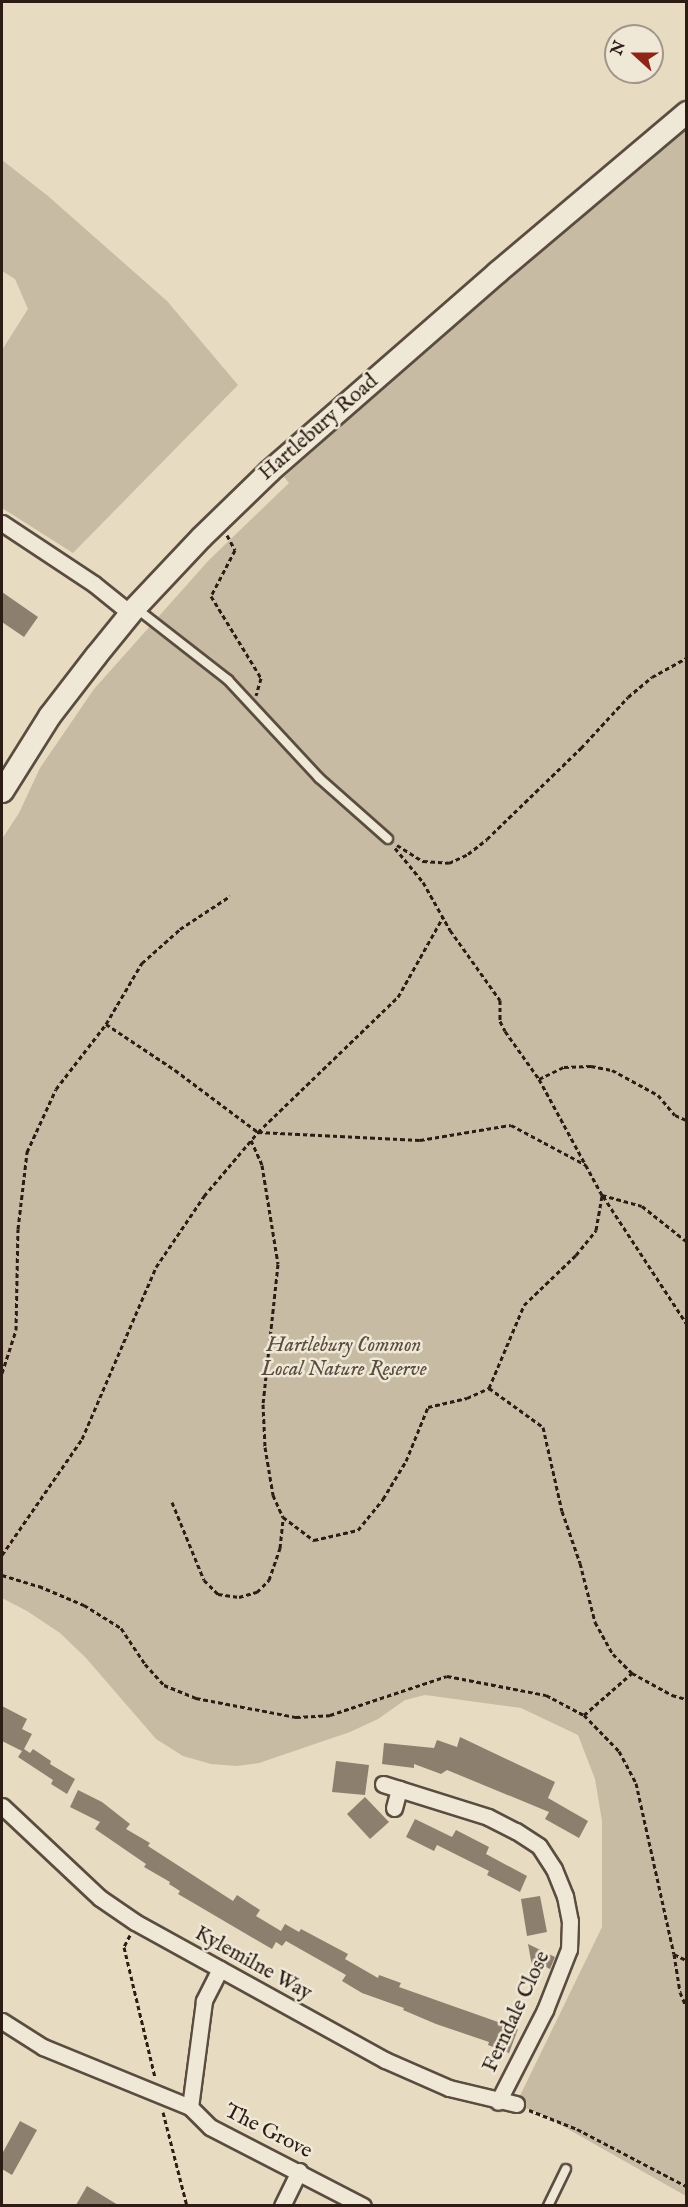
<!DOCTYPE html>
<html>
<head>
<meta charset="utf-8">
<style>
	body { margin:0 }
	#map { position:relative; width:688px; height:2207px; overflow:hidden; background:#e7dbc2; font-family:"IM FELL English",serif }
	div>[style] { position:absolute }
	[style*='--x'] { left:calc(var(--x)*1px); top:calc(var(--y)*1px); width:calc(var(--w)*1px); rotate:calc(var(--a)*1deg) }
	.green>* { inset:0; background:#c7bba4 }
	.building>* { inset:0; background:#8d7f6e }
	.path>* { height:3px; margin-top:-1.5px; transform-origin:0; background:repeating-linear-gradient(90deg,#2c1c14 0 4.5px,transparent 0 7.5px) }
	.roads { filter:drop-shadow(2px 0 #5b4c40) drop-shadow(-2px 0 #5b4c40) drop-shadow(0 2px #5b4c40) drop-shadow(0 -2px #5b4c40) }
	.service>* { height:8px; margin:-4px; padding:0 4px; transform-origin:4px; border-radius:4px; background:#efe8d7 }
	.minor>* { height:15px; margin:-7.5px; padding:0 7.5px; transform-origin:7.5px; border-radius:7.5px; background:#efe8d7 }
	.secondary>* { height:21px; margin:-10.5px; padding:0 10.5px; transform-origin:10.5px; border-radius:10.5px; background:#efe8d7 }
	span { translate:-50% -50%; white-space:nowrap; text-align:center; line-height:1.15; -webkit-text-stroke:5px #efe8d7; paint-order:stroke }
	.street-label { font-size:21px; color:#2c1c14 }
	.park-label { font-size:21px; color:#5a4c3f; font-style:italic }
	.frame { position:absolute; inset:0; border:3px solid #2c1c14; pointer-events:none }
	.north { position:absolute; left:604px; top:24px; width:60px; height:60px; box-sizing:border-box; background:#efe8d7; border:2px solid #a19689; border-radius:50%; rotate:291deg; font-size:16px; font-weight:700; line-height:24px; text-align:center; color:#2c1c14 }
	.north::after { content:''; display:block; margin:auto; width:21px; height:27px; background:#8f2418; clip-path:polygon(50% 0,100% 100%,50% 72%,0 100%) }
</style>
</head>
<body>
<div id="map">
	<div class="green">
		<div style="clip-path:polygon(686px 125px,686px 2196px,545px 2116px,516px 2104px,602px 1927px,602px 1821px,595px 1779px,578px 1735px,521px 1708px,425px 1695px,405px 1700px,378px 1719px,350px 1732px,259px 1763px,237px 1766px,211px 1764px,183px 1756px,156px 1739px,86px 1658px,60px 1633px,27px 1611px,2px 1598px,2px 839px,19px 813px,40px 768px,94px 689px,209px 560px,289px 483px,284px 477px,523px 264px)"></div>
		<div style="clip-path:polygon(2px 160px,48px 196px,167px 301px,238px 385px,73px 553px,2px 508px,2px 350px,28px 309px,15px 279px,2px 271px)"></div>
	</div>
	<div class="building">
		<div style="clip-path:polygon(2px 592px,38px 617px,24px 637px,2px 622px)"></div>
		<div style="clip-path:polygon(2px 1706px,27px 1719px,22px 1729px,32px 1734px,24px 1749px,30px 1753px,33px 1749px,51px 1761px,50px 1764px,75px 1779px,67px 1794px,51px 1784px,53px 1780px,18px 1757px,22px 1751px,2px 1741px)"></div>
		<div style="clip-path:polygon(460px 1737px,555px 1782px,548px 1798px,588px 1821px,579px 1838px,545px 1819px,549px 1812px,447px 1770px,441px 1774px,414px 1764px,414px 1768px,382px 1764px,384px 1743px,434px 1748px,437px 1740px,457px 1747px)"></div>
		<div style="clip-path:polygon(336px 1761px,369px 1765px,365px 1795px,332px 1792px)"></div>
		<div style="clip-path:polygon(78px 1790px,102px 1802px,130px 1824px,126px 1829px,150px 1843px,148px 1846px,233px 1901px,237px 1895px,260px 1910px,256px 1916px,281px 1931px,285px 1924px,299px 1932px,301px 1929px,348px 1954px,345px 1959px,378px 1978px,379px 1975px,401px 1983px,399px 1987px,518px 2029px,509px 2053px,488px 2045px,489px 2042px,436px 2024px,403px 2010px,404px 2008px,362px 1993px,342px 1981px,346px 1975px,286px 1941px,282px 1946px,276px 1942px,272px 1949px,190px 1901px,178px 1894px,180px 1891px,169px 1884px,170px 1882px,144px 1867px,146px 1864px,95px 1829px,100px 1822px,70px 1807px)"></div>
		<div style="clip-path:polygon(365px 1797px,389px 1822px,370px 1839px,347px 1814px)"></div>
		<div style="clip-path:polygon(415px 1819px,452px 1837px,456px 1830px,489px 1847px,486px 1854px,527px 1876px,520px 1892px,487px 1875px,489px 1871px,437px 1845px,434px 1851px,406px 1837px)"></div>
		<div style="clip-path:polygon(540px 1896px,547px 1932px,527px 1936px,521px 1899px)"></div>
		<div style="clip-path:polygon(528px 1944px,555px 1957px,550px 1969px,540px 1964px,534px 1977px)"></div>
		<div style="clip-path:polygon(20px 2121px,37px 2130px,12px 2175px,2px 2169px,2px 2154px)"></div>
		<div style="clip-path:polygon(87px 2186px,118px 2205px,76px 2205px)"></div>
	</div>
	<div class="path">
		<div style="--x:227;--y:535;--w:17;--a:62"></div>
		<div style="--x:235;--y:550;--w:52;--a:117.6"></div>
		<div style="--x:211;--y:596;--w:96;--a:58.6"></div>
		<div style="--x:261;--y:678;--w:18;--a:106"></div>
		<div style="--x:397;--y:845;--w:31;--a:32"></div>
		<div style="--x:423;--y:861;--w:26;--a:4"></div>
		<div style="--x:449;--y:863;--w:21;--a:-25"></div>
		<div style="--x:468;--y:854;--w:24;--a:-38"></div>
		<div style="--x:487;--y:839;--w:131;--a:-44.1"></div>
		<div style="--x:581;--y:748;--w:69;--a:-47.3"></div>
		<div style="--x:628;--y:697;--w:31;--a:-40"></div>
		<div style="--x:652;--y:677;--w:39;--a:-29"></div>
		<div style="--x:395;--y:848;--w:44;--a:50.5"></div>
		<div style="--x:423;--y:882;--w:55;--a:60.6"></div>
		<div style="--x:450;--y:930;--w:86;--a:54.5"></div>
		<div style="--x:500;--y:1000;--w:21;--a:90"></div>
		<div style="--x:500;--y:1021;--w:11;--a:63"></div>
		<div style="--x:505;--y:1031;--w:59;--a:54.7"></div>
		<div style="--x:539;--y:1079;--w:132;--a:61.5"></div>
		<div style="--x:602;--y:1195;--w:41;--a:15.4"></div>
		<div style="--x:642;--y:1206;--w:56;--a:38.5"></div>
		<div style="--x:106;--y:1024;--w:83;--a:33.7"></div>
		<div style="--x:175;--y:1070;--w:104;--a:36.8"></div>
		<div style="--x:258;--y:1132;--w:162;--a:2.8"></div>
		<div style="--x:420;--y:1140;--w:92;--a:-9.4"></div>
		<div style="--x:511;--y:1125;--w:85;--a:28.1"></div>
		<div style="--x:539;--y:1079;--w:28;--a:-26"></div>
		<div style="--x:564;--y:1067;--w:27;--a:-2"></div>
		<div style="--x:591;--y:1066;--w:21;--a:11"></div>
		<div style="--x:612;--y:1070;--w:52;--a:28.5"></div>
		<div style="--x:658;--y:1095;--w:26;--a:50"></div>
		<div style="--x:675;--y:1115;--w:12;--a:24"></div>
		<div style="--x:251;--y:1140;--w:27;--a:66"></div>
		<div style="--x:262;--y:1165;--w:100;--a:80.8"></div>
		<div style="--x:278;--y:1264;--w:141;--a:96.1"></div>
		<div style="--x:263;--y:1404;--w:43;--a:87.3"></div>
		<div style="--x:265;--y:1447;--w:49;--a:80.5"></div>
		<div style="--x:273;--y:1495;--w:24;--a:66"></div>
		<div style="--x:283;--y:1517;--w:39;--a:37"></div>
		<div style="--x:314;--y:1540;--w:45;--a:-12.8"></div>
		<div style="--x:358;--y:1530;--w:40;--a:-51"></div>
		<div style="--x:383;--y:1499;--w:44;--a:-58.8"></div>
		<div style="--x:406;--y:1461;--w:58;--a:-67.8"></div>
		<div style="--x:428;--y:1407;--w:40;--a:-13"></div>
		<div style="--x:467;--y:1398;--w:24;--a:-24"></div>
		<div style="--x:489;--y:1388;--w:90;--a:-67.1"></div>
		<div style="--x:524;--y:1305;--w:72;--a:-43.9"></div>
		<div style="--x:576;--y:1255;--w:32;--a:-51"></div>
		<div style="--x:596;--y:1230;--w:36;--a:-80"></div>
		<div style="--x:603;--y:1196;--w:152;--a:56.8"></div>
		<div style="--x:2;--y:1373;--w:45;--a:-72"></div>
		<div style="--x:16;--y:1330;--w:101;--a:-88.9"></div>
		<div style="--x:18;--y:1229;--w:78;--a:-83.3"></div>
		<div style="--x:27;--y:1152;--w:69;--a:-65.3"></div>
		<div style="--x:56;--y:1089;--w:82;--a:-52.4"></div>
		<div style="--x:106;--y:1024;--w:71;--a:-59.5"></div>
		<div style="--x:142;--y:963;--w:51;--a:-41.8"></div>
		<div style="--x:180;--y:929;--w:60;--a:-33.4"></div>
		<div style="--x:489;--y:1388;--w:67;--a:35.8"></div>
		<div style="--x:543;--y:1427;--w:86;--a:77.3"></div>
		<div style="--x:562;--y:1511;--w:55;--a:70.9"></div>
		<div style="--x:580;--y:1563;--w:61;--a:75.7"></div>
		<div style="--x:595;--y:1622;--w:37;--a:61"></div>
		<div style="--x:613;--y:1654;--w:27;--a:45"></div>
		<div style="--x:632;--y:1673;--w:46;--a:28.8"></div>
		<div style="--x:672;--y:1695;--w:15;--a:16"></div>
		<div style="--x:172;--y:1502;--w:84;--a:67.7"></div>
		<div style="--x:204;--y:1580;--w:20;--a:45"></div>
		<div style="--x:218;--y:1594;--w:21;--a:8"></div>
		<div style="--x:239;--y:1597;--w:19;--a:-16"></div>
		<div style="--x:257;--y:1592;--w:17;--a:-45"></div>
		<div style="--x:269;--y:1580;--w:34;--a:-71"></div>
		<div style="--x:280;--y:1548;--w:31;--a:-84"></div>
		<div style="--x:2;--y:1555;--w:141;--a:-55.4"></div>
		<div style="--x:82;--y:1439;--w:187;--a:-66.7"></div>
		<div style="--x:156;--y:1267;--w:86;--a:-55.9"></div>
		<div style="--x:204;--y:1196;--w:84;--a:-49.8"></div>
		<div style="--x:258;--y:1132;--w:194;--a:-44"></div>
		<div style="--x:398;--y:997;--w:92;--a:-60.6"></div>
		<div style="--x:2;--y:1575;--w:39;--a:17"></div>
		<div style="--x:39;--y:1586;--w:49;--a:22.9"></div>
		<div style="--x:84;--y:1605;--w:44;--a:31.9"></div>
		<div style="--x:121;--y:1628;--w:43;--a:56.3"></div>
		<div style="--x:145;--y:1664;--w:28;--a:48"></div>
		<div style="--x:164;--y:1685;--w:35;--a:22"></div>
		<div style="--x:196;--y:1698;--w:102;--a:10.8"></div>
		<div style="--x:296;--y:1717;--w:34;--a:-3"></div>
		<div style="--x:330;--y:1715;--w:123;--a:-18.4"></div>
		<div style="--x:447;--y:1676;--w:101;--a:10.9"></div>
		<div style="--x:546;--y:1695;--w:43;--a:27.8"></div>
		<div style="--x:584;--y:1715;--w:64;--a:-41.2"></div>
		<div style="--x:584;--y:1715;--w:50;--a:45.8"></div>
		<div style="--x:619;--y:1751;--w:36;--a:62"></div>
		<div style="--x:636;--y:1783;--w:175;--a:77.5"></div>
		<div style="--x:674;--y:1954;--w:13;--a:27"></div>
		<div style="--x:130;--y:1935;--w:13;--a:117"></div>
		<div style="--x:124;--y:1947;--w:134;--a:76.6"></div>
		<div style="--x:674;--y:1954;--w:38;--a:81"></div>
		<div style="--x:680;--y:1992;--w:15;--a:67"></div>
		<div style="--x:529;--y:2110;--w:52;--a:21.6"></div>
		<div style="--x:577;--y:2129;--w:123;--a:27.6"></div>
		<div style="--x:163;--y:2112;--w:97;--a:75.7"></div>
	</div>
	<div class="roads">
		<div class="service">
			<div style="--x:136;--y:608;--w:117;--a:38"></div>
			<div style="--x:228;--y:680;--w:134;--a:47.1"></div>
			<div style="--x:319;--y:778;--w:92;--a:41.5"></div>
			<div style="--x:548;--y:2206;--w:41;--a:-64.1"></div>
		</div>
		<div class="minor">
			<div style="--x:2;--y:523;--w:110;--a:33.5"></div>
			<div style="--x:94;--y:584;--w:46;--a:38.9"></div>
			<div style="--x:383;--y:1784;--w:110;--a:17.4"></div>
			<div style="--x:488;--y:1817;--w:31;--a:27"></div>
			<div style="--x:516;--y:1831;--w:27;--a:33"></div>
			<div style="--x:539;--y:1846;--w:27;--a:57"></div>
			<div style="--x:554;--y:1869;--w:29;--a:68"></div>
			<div style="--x:565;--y:1896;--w:25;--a:79"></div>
			<div style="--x:570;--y:1921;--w:28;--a:92"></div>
			<div style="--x:569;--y:1949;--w:66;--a:111.5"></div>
			<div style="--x:545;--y:2010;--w:103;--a:117.1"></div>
			<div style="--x:2;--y:1806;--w:134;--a:43.2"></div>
			<div style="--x:100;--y:1898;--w:42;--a:34.4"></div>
			<div style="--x:135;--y:1922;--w:286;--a:28.9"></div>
			<div style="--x:385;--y:2060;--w:70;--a:23.6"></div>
			<div style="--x:449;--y:2088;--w:69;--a:13.4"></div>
			<div style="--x:394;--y:1808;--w:20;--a:-75"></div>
			<div style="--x:220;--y:1969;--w:36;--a:117"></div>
			<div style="--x:204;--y:2001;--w:107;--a:97.5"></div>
			<div style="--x:190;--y:2107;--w:28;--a:45"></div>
			<div style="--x:210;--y:2127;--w:172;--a:27.3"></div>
			<div style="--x:2;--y:2021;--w:49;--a:32.4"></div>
			<div style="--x:43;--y:2047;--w:159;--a:22.2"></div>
			<div style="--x:282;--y:2206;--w:39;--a:-64"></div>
		</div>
		<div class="secondary">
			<div style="--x:2;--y:791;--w:89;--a:-57.9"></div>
			<div style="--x:49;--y:716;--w:77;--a:-52.4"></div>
			<div style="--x:96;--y:655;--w:62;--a:-50.9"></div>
			<div style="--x:135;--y:607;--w:96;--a:-46.7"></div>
			<div style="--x:201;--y:537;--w:95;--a:-44.1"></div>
			<div style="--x:269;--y:471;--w:303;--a:-41.1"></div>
			<div style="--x:497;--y:272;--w:248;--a:-40.2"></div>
		</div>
	</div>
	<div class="street-label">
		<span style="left:319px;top:428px;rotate:-41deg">Hartlebury Road</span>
		<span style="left:253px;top:1964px;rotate:29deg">Kylemilne Way</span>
		<span style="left:517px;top:2012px;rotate:-65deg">Ferndale Close</span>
		<span style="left:268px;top:2132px;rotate:27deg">The Grove</span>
	</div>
	<div class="park-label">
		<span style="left:344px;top:1358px">Hartlebury Common<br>Local Nature Reserve</span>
	</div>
	<div class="frame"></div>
	<div class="north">N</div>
</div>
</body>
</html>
